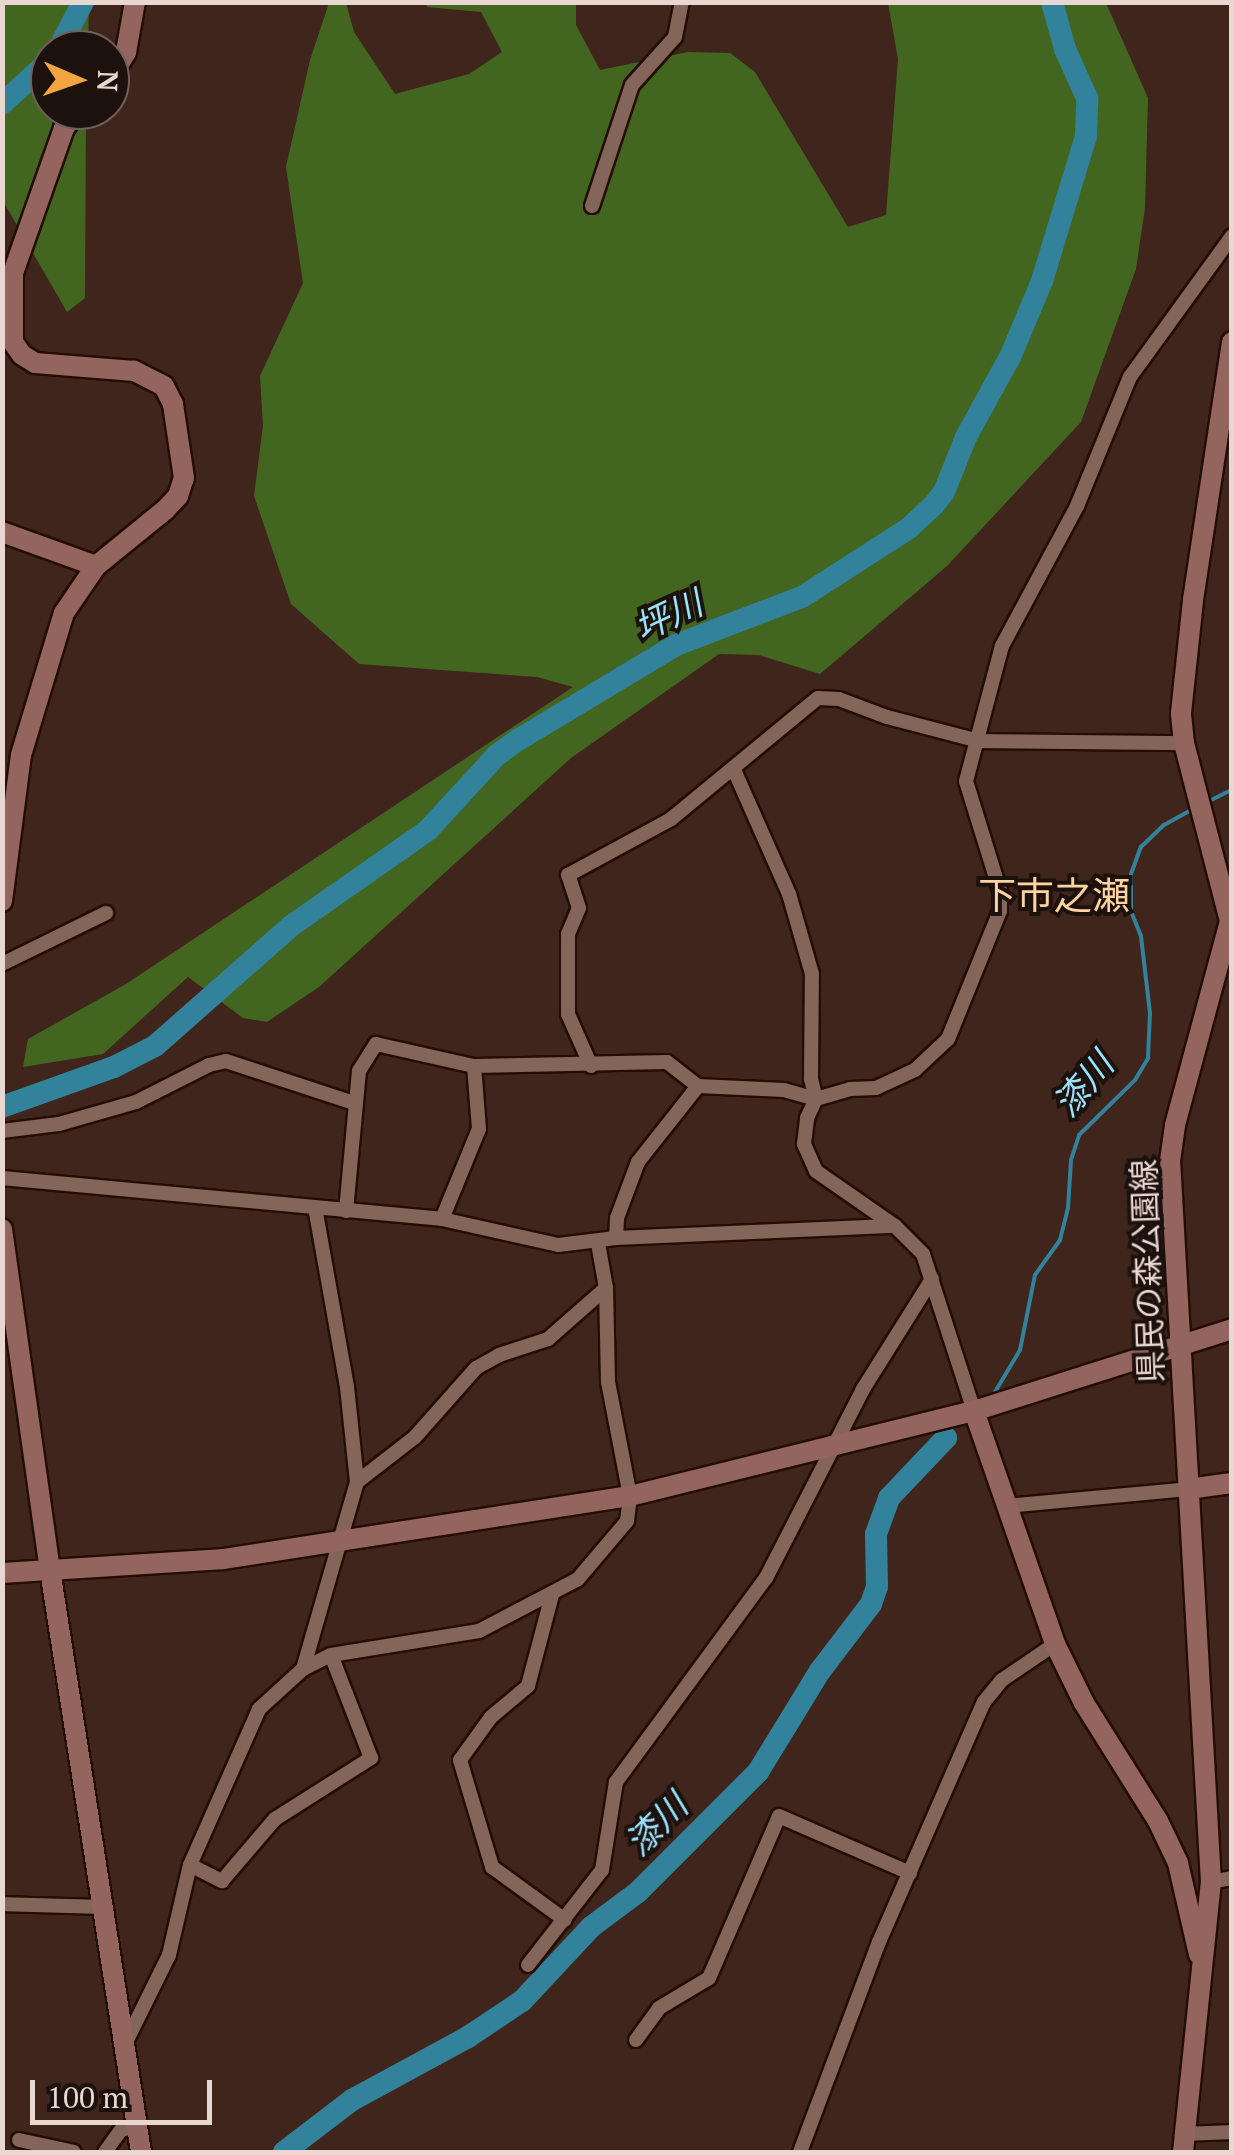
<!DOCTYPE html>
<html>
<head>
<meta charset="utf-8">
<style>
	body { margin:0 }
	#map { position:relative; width:1234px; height:2155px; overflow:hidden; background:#3f251b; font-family:"PT Serif","Noto Sans JP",serif }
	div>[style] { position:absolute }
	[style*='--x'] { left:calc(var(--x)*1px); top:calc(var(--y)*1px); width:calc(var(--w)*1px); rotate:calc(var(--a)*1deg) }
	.forest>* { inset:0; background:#426620 }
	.stream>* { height:4px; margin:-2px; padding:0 2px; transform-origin:2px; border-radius:2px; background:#31829a }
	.river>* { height:22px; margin:-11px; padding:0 11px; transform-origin:11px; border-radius:11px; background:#31829a }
	.roads { filter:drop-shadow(2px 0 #240d05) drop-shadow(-2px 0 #240d05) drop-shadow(0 2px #240d05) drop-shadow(0 -2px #240d05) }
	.street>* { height:14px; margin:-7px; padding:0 7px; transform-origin:7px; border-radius:7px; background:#83655a }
	.secondary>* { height:20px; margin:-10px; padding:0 10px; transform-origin:10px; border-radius:10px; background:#94645f }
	span { translate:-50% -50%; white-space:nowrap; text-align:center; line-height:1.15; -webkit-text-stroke:8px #1d110d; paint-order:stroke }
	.street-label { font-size:32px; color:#e9d7d1 }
	.water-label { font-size:35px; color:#98e3fd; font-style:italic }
	.quarter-label { font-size:38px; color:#fdd2a1 }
	.frame { position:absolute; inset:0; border:5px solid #e9d7d1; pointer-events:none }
	.north { position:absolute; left:30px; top:30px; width:100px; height:100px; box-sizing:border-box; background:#1d110d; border:2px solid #6f605b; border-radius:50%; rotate:92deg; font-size:28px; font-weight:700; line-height:40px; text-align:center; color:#e9d7d1 }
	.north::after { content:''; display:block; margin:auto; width:35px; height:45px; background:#f2a541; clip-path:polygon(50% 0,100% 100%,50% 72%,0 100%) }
	.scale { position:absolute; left:30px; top:2080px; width:182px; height:45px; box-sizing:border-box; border:5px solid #e9d7d1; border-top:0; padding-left:12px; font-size:30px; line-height:35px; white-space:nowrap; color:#e9d7d1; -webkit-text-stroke:8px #1d110d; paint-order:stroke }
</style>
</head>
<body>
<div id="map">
	<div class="forest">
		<div style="clip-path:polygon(2px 3px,89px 3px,88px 50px,50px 50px,50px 110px,86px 110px,85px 298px,67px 312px,3px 201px)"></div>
		<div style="clip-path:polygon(329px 3px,346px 3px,354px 32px,395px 94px,469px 74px,502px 52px,481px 12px,427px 7px,426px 3px,576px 3px,576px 25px,600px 70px,688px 52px,730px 53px,755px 72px,848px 227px,886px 215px,898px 59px,888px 3px,1106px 3px,1148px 98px,1145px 208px,1136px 269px,1081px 422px,947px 566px,820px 674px,759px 655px,719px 654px,571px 758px,319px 987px,267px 1022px,243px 1018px,188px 977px,103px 1054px,23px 1067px,28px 1039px,126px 984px,573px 687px,537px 677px,359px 664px,291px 604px,254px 496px,263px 426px,260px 376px,303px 283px,286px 167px,310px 60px)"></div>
	</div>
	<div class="stream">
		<div style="--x:1209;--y:801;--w:25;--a:-26"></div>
		<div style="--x:992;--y:1397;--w:55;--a:-59.2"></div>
		<div style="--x:1020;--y:1350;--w:76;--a:-78.7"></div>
		<div style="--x:1035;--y:1275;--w:43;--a:-54.5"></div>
		<div style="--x:1060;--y:1240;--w:33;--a:-76"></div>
		<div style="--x:1068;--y:1208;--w:48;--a:-86.4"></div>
		<div style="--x:1071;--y:1160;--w:26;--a:-72"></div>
		<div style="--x:1079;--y:1135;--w:78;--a:-44.5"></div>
		<div style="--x:1135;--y:1080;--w:26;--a:-59"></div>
		<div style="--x:1148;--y:1058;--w:45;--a:-87.5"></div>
		<div style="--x:1150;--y:1013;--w:78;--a:-96.7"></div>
		<div style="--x:1141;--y:936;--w:27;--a:-112"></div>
		<div style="--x:1131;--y:911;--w:37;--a:-90"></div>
		<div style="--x:1131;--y:874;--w:29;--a:-70"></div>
		<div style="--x:1141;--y:847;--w:32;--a:-44"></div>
		<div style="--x:1164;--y:825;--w:31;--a:-29"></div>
	</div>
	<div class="river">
		<div style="--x:58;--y:50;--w:54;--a:-62.5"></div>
		<div style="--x:2;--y:104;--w:65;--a:-42.5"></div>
		<div style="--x:2;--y:1107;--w:119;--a:-19.7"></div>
		<div style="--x:114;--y:1067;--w:46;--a:-27.1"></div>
		<div style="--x:155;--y:1046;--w:181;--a:-41.4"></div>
		<div style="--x:291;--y:926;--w:167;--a:-35"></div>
		<div style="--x:428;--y:830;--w:102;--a:-47.4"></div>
		<div style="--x:497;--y:755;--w:26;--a:-36"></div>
		<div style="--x:518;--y:740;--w:184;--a:-31"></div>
		<div style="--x:676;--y:645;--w:135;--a:-20.9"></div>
		<div style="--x:802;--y:597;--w:127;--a:-32.8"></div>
		<div style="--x:909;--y:528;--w:33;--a:-43"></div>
		<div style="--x:933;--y:506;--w:18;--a:-52"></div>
		<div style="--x:944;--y:492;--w:59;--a:-68.2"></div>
		<div style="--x:966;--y:437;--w:94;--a:-61.2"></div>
		<div style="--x:1011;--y:355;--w:80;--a:-67.3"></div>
		<div style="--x:1042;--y:281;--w:152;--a:-73.1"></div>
		<div style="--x:1086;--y:136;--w:38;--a:-88"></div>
		<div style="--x:1087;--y:98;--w:54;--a:-114.2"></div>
		<div style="--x:1065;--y:49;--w:49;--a:-105.5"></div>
		<div style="--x:284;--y:2152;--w:86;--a:-37.4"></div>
		<div style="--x:352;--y:2100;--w:132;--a:-28.5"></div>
		<div style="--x:468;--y:2037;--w:65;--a:-33.7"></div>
		<div style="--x:522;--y:2001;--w:101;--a:-47"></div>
		<div style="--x:591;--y:1927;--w:59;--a:-36.7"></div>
		<div style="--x:638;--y:1892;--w:170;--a:-45"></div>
		<div style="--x:758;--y:1772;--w:119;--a:-58.5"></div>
		<div style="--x:820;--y:1671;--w:84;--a:-52.7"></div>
		<div style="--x:871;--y:1604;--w:18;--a:-71"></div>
		<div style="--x:877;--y:1587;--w:53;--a:-91.1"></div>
		<div style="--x:876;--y:1534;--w:38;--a:-70"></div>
		<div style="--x:889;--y:1498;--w:83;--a:-46.5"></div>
	</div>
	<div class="roads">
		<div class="street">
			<div style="--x:592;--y:206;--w:127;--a:-71.7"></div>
			<div style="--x:632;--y:85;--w:64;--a:-48.1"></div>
			<div style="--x:675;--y:37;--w:36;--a:-79"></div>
			<div style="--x:2;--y:964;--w:116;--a:-26.1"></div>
			<div style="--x:591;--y:1066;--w:57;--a:-113.9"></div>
			<div style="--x:568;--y:1014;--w:80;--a:-90"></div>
			<div style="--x:568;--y:934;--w:28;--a:-67"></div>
			<div style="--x:579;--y:908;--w:35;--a:-108"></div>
			<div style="--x:568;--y:875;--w:117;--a:-28.5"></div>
			<div style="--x:671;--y:819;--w:190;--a:-39.5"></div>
			<div style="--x:818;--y:698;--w:21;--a:3"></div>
			<div style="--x:839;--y:699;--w:51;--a:20.6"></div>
			<div style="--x:887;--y:717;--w:95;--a:14.6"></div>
			<div style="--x:979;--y:741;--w:205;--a:0.6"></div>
			<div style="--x:2;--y:1131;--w:57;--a:-7"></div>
			<div style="--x:59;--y:1124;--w:80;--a:-15.9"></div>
			<div style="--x:136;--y:1102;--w:82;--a:-26.9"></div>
			<div style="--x:209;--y:1065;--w:17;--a:-13"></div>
			<div style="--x:226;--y:1061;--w:135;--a:18.2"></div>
			<div style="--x:2;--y:1178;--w:442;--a:5.3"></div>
			<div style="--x:442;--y:1219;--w:119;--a:12.6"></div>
			<div style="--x:558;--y:1245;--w:58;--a:-6.9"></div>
			<div style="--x:616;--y:1238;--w:279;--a:-2.5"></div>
			<div style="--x:346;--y:1211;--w:141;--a:-84.7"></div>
			<div style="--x:359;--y:1071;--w:32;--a:-58"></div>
			<div style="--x:376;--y:1044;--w:100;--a:12.7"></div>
			<div style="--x:474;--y:1066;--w:193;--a:-1.2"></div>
			<div style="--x:667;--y:1062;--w:39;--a:38"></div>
			<div style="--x:698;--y:1086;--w:86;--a:2.7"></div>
			<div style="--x:784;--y:1090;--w:33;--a:16"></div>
			<div style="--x:816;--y:1099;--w:21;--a:-104"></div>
			<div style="--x:811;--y:1079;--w:105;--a:-89.5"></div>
			<div style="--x:812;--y:974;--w:83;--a:-106"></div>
			<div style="--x:789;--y:894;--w:136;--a:-113.9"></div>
			<div style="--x:442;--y:1219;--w:97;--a:-67.7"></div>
			<div style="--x:479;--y:1129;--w:63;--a:-94.5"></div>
			<div style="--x:616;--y:1238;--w:20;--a:-87"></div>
			<div style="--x:617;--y:1218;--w:60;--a:-69.4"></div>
			<div style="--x:638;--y:1162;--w:97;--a:-51.7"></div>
			<div style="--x:974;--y:1411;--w:165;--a:-108"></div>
			<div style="--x:923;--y:1254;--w:40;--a:-135"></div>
			<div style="--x:895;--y:1226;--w:96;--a:-145.2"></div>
			<div style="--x:816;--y:1171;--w:30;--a:-114"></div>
			<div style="--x:804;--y:1144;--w:26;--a:-83"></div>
			<div style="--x:807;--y:1118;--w:21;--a:-65"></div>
			<div style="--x:816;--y:1099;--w:35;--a:-16"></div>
			<div style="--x:850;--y:1089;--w:26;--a:-2"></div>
			<div style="--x:876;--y:1088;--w:43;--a:-24.8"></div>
			<div style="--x:915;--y:1070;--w:45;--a:-43.2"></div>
			<div style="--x:948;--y:1039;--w:138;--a:-67.9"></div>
			<div style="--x:1000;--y:911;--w:20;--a:-90"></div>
			<div style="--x:1000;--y:891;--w:115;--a:-107.2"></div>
			<div style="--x:966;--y:781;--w:140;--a:-75.1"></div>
			<div style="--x:1002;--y:646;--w:159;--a:-61.8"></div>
			<div style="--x:1077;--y:506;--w:139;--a:-67.7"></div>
			<div style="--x:1130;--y:377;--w:174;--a:-54.1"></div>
			<div style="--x:357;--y:1482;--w:73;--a:-37.8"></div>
			<div style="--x:415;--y:1437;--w:92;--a:-48.5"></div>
			<div style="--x:476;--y:1368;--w:26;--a:-29"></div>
			<div style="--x:499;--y:1355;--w:52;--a:-18.1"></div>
			<div style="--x:548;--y:1339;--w:77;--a:-41.3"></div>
			<div style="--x:1006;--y:1506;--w:183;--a:-5.3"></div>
			<div style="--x:552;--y:1595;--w:94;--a:104.8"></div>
			<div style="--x:528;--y:1686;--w:48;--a:140"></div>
			<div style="--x:491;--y:1717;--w:53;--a:125.8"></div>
			<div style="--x:460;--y:1760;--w:112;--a:73.3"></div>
			<div style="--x:492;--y:1867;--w:90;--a:36"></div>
			<div style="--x:303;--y:1669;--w:31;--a:-27"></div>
			<div style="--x:331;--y:1655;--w:150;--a:-9.2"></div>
			<div style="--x:479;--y:1631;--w:112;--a:-27.7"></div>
			<div style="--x:578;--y:1579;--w:76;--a:-49.8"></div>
			<div style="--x:627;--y:1521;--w:25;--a:-83"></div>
			<div style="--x:630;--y:1496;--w:116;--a:-100.9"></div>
			<div style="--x:608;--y:1382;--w:94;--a:-91.2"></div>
			<div style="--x:606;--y:1288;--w:46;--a:-100.1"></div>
			<div style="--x:190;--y:1865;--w:36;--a:27"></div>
			<div style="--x:222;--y:1881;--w:82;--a:-49.5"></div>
			<div style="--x:275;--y:1819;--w:114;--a:-32.4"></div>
			<div style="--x:371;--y:1758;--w:110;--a:-111.2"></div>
			<div style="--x:1211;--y:1882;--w:21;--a:-11"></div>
			<div style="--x:2;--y:1904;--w:103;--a:1.7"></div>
			<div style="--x:528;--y:1965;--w:120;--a:-52.1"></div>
			<div style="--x:602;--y:1870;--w:89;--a:-81"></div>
			<div style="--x:616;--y:1782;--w:253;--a:-53.7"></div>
			<div style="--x:766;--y:1578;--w:212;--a:-62.8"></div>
			<div style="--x:863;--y:1389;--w:130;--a:-57.9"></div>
			<div style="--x:636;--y:2040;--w:39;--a:-54"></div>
			<div style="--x:659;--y:2008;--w:58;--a:-31"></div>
			<div style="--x:709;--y:1978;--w:176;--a:-66.6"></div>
			<div style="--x:779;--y:1816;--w:143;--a:23.5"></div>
			<div style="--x:126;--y:2042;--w:97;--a:-63.7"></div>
			<div style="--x:169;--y:1955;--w:92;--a:-76.9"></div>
			<div style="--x:190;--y:1865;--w:171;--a:-66.1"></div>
			<div style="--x:259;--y:1709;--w:59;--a:-42.3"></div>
			<div style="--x:303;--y:1669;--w:195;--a:-73.9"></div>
			<div style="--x:357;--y:1482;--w:96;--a:-96"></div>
			<div style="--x:347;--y:1387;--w:182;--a:-100.1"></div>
			<div style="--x:1185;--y:2134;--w:47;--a:-2.4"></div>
			<div style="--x:19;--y:2140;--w:56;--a:12.3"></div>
			<div style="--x:105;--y:2152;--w:27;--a:-54"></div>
			<div style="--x:121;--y:2130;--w:16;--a:-14"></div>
			<div style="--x:800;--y:2152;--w:224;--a:-69.4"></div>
			<div style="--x:879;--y:1942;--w:262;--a:-66.4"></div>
			<div style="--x:984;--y:1702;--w:28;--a:-51"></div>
			<div style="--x:1002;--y:1680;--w:64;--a:-34.2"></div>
		</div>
		<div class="secondary">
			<div style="--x:110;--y:78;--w:31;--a:-58"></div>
			<div style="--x:126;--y:52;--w:51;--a:-79.8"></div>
			<div style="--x:2;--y:532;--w:100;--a:19.9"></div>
			<div style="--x:2;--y:901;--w:147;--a:-82.6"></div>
			<div style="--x:21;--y:755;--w:148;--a:-73.2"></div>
			<div style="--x:64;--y:613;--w:57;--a:-55.8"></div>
			<div style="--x:96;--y:566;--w:89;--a:-39.1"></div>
			<div style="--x:165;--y:510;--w:19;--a:-47"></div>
			<div style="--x:178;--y:496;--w:19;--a:-72"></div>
			<div style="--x:184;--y:478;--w:75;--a:-98.5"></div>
			<div style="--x:173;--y:404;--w:20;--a:-117"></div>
			<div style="--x:164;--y:386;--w:34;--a:-153"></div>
			<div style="--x:134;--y:371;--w:99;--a:-175.4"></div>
			<div style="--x:35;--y:363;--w:15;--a:-148"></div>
			<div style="--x:22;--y:355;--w:16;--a:-125"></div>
			<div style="--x:13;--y:342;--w:69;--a:-90"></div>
			<div style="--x:13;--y:273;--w:154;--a:-70.6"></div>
			<div style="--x:64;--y:128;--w:22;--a:-54"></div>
			<div style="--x:2;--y:1229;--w:344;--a:82"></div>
			<div style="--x:50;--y:1570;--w:589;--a:81.11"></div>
			<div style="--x:974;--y:1411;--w:247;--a:70.8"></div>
			<div style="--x:1055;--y:1644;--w:66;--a:63.8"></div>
			<div style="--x:1084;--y:1703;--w:139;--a:57.9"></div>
			<div style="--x:1158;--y:1821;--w:47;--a:64.5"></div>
			<div style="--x:1178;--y:1863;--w:94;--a:77.1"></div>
			<div style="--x:1188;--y:1489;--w:44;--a:-7.8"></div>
			<div style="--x:2;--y:1573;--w:221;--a:-3.6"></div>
			<div style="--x:223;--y:1559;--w:412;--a:-8.8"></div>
			<div style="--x:630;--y:1496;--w:354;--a:-13.9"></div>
			<div style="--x:974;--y:1411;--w:271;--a:-17.6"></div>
			<div style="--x:1183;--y:2152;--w:271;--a:-84.1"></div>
			<div style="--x:1211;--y:1882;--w:722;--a:-93.25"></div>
			<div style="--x:1170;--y:1161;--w:36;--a:-82"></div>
			<div style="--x:1175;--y:1125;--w:211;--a:-74.9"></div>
			<div style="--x:1230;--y:921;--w:184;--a:-104.5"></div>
			<div style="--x:1184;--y:743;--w:30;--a:-96"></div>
			<div style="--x:1181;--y:713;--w:114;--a:-83.9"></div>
			<div style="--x:1193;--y:600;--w:261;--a:-81.4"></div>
		</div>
	</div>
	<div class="street-label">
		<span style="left:1147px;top:1271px;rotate:-92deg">県民の森公園線</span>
	</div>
	<div class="water-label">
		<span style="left:668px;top:615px;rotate:-25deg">坪川</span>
		<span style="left:1083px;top:1084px;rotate:-50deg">漆川</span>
		<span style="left:656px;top:1824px;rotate:-45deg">漆川</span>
	</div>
	<div class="quarter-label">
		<span style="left:1054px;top:896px">下市之瀬</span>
	</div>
	<div class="frame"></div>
	<div class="north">N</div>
	<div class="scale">100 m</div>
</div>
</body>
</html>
